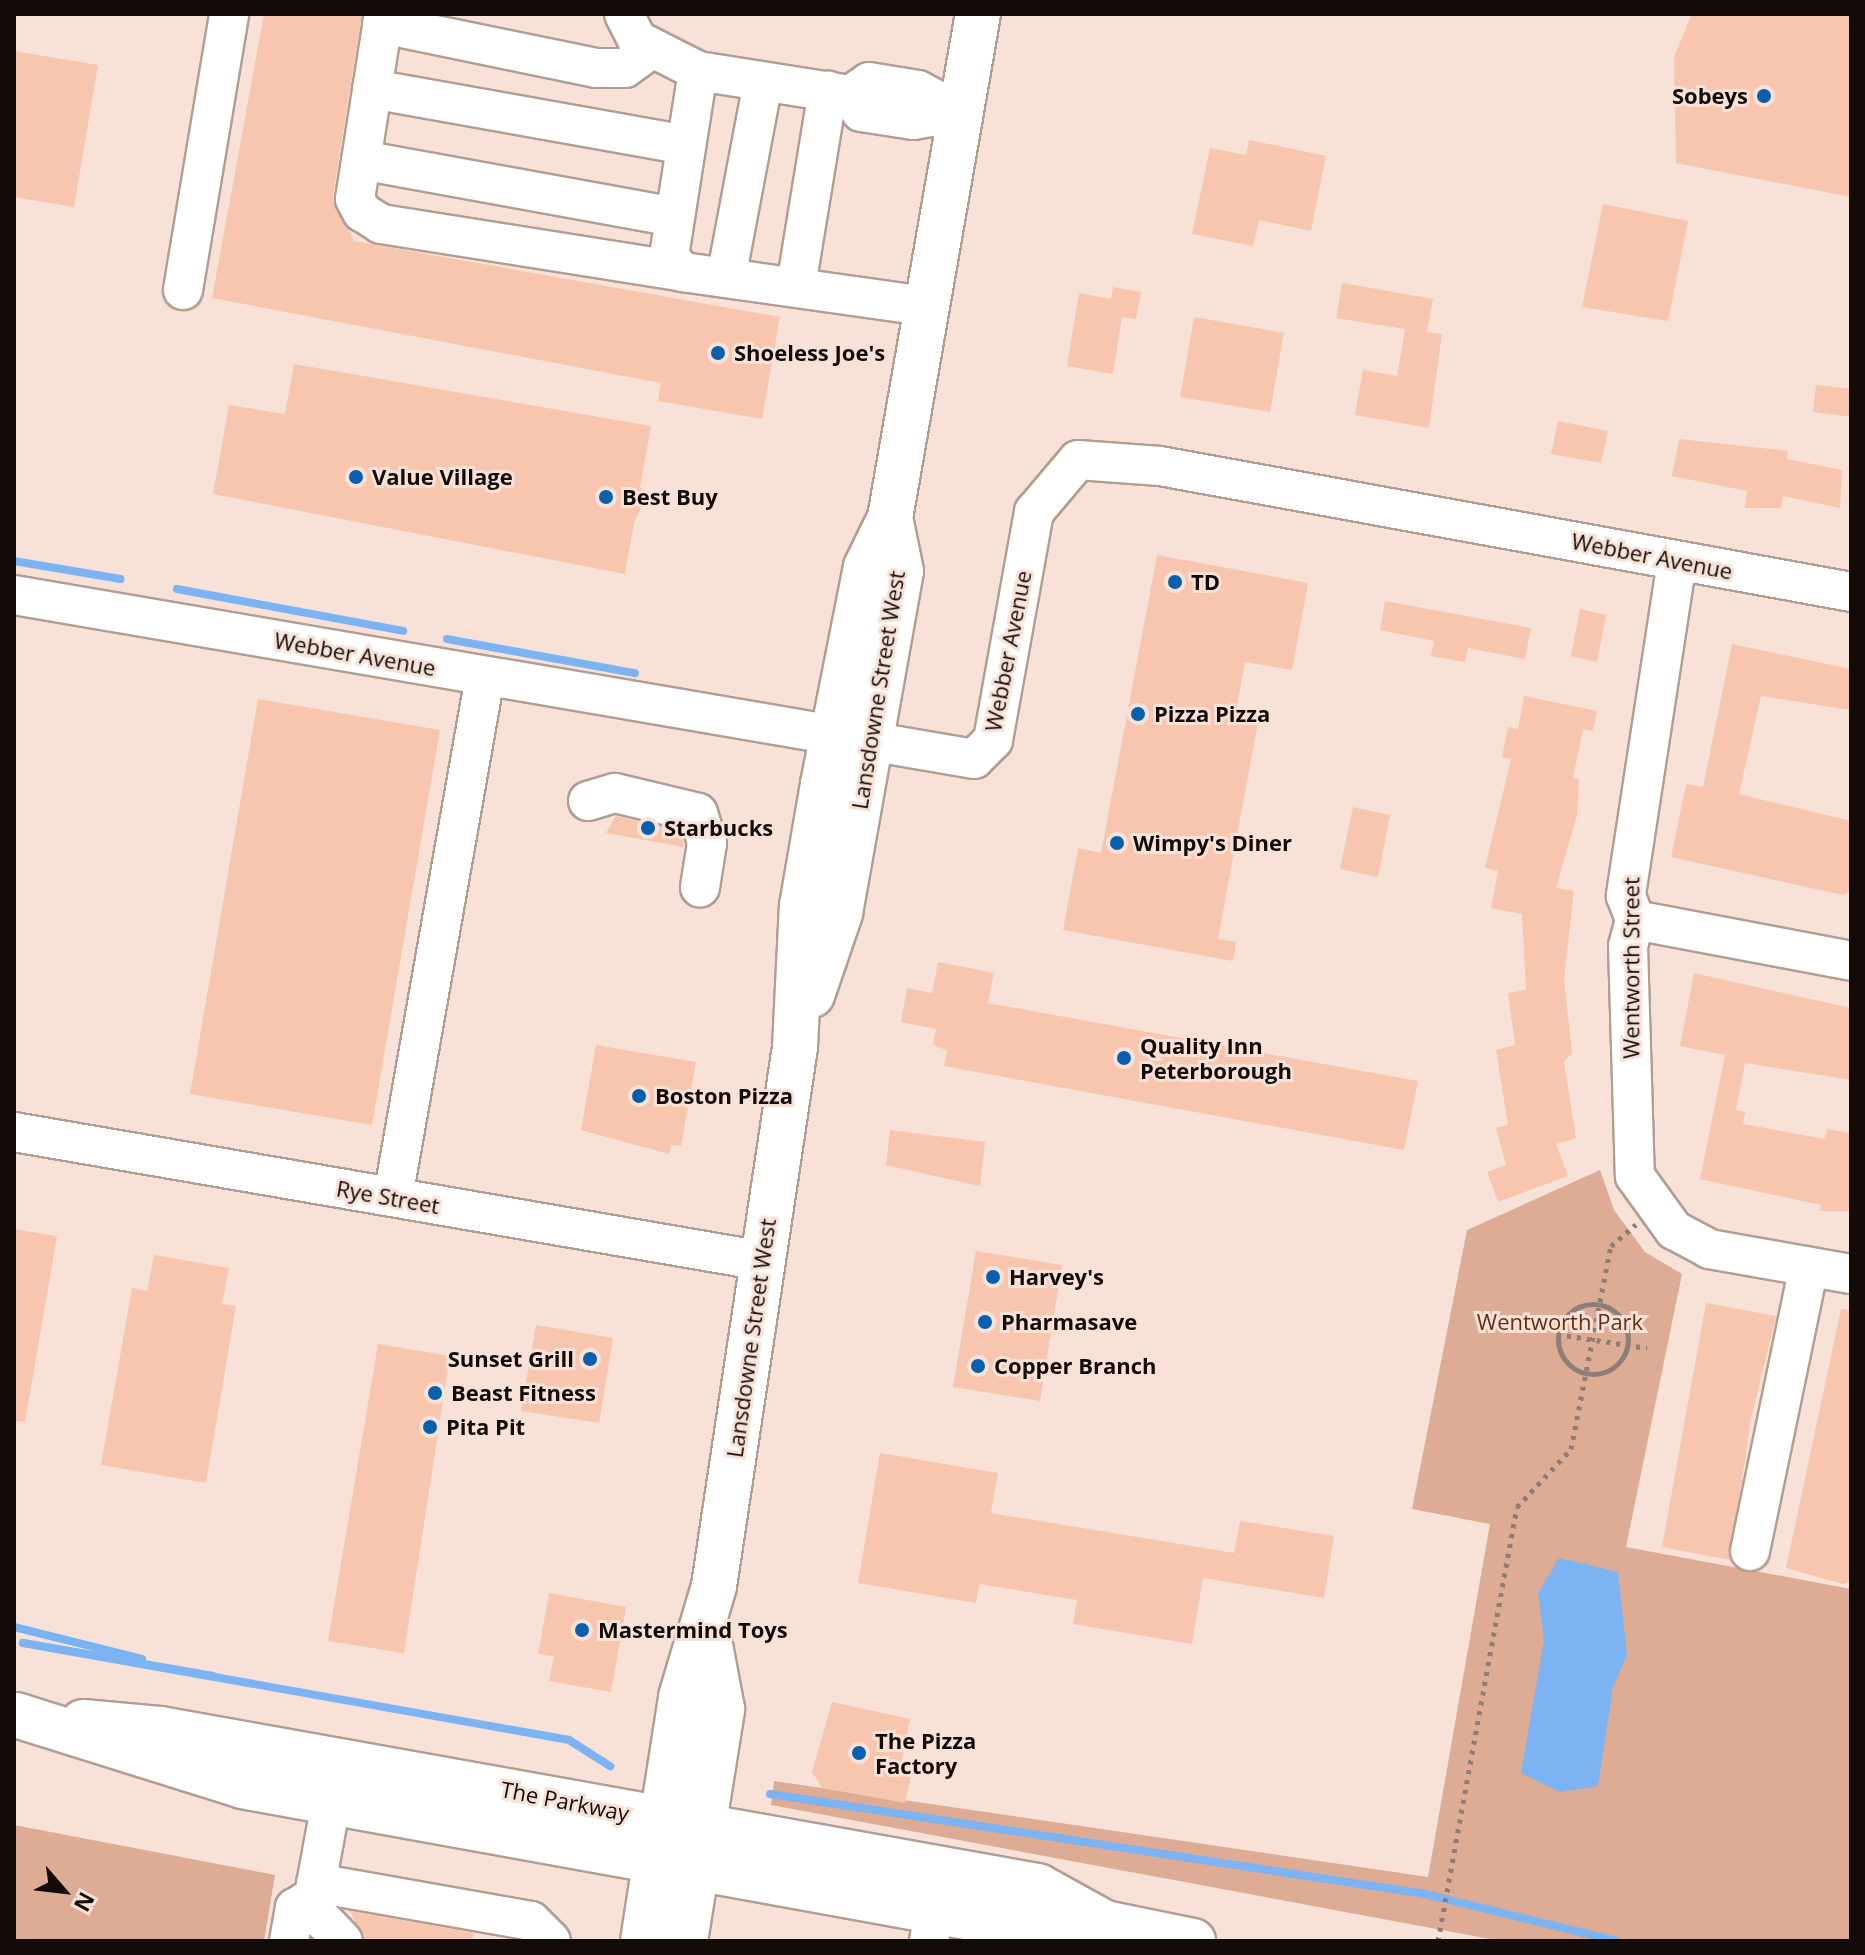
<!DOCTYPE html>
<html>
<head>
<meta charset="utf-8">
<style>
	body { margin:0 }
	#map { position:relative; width:1865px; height:1955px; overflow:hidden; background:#f8e2d8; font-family:"Open Sans",sans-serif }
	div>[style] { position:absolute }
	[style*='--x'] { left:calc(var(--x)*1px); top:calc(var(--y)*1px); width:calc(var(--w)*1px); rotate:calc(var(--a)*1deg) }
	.green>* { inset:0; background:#deab94 }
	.water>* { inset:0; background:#7bb3f3 }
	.stream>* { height:8px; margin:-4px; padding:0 4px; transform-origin:4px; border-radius:4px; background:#7bb3f3 }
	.building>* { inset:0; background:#f8c5ae }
	.path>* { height:5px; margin-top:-2.5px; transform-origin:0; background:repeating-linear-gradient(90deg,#8d7e78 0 4px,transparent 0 10px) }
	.path>.ring { margin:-2.5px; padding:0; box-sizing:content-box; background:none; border:5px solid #8d7e78; border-radius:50% }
	.roads { filter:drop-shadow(2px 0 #b29d94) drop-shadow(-2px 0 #b29d94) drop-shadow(0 2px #b29d94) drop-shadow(0 -2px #b29d94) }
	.minor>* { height:38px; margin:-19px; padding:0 19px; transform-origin:19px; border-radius:19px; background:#fff }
	.major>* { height:44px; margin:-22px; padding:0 22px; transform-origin:22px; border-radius:22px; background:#fff }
	.dots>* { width:22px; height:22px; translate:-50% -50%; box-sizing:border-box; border:4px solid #f8e2d8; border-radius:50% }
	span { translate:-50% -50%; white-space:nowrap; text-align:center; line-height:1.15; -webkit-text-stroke:6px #f8e2d8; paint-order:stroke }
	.poi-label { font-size:22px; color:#120b08; font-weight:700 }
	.right { translate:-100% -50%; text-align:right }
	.left { translate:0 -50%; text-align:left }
	.street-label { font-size:22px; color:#120b08 }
	.park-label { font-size:22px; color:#632f15 }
	.frame { position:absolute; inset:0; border:16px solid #120b08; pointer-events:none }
	.north { position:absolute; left:24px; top:1851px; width:80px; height:80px; -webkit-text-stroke:6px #f8e2d8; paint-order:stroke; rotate:118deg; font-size:22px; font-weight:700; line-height:32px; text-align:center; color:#120b08 }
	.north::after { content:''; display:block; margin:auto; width:28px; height:36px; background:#120b08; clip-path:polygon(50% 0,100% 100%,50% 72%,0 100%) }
</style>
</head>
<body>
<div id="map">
	<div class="green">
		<div style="clip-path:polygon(1600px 1170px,1614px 1210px,1645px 1252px,1682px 1274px,1626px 1547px,1851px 1589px,1851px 1941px,1501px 1941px,771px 1805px,774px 1781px,1428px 1877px,1490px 1524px,1412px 1509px,1467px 1230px)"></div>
		<div style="clip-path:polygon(14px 1825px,275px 1875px,264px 1941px,14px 1941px)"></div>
	</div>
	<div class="water">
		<div style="clip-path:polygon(1559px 1558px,1618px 1572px,1627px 1655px,1613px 1687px,1598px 1786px,1560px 1792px,1521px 1773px,1544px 1640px,1538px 1593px)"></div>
	</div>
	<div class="stream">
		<div style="--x:14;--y:561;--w:108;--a:9.6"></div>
		<div style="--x:177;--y:589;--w:230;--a:10.5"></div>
		<div style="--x:447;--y:639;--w:191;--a:10.3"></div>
		<div style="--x:14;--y:1627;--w:132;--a:14"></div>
		<div style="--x:213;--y:1676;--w:193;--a:-170.1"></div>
		<div style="--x:23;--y:1643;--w:555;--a:10.07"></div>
		<div style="--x:569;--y:1740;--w:49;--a:32.4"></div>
		<div style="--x:770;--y:1794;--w:663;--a:8.68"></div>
		<div style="--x:1425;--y:1894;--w:197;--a:13.8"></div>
	</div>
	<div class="building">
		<div style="clip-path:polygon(264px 14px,362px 14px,333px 196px,354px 241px,780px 317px,762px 419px,658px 401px,661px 383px,212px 298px)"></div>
		<div style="clip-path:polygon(1692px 14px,1851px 14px,1851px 197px,1676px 163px,1674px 57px)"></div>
		<div style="clip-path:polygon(14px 51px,98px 65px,74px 207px,14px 197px)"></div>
		<div style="clip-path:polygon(1249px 140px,1326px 156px,1311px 231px,1259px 220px,1253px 246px,1192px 234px,1210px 148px,1246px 155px)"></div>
		<div style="clip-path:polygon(1603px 204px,1688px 221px,1668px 321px,1582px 307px)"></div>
		<div style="clip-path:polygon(1342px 283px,1433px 299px,1427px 332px,1442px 334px,1429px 428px,1355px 415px,1363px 370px,1397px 376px,1405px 329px,1336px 318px)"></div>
		<div style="clip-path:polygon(1113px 287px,1141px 292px,1136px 319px,1122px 317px,1113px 374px,1067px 366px,1079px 293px,1111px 299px)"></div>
		<div style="clip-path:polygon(1194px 317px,1284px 333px,1270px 412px,1180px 397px)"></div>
		<div style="clip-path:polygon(294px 364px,651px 426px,640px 487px,648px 494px,634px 523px,625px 574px,213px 494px,229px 405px,285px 414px)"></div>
		<div style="clip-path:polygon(1816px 385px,1851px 389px,1851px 417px,1813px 412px)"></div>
		<div style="clip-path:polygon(1558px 421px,1608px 431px,1601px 463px,1551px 454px)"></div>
		<div style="clip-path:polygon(1679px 439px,1788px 451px,1787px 459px,1842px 470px,1840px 508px,1783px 496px,1781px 508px,1745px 508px,1747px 491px,1672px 476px)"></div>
		<div style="clip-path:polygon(1157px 555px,1308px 583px,1292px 670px,1245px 662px,1235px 717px,1258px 722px,1218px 939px,1236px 942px,1233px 961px,1063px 930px,1078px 848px,1101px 853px)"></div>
		<div style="clip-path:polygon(1385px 601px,1531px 628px,1525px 659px,1468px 648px,1465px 662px,1431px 656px,1434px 641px,1380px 630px)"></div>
		<div style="clip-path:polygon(1580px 609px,1606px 615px,1597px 662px,1571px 656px)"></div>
		<div style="clip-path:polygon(1732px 644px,1851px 669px,1851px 710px,1761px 696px,1739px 794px,1851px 821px,1851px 890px,1843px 895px,1671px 857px,1686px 784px,1703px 787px)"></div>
		<div style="clip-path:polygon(1524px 696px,1597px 711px,1593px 731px,1583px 729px,1573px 778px,1579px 779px,1577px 815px,1556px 888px,1574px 891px,1564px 979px,1572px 1053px,1564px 1062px,1576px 1138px,1556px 1144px,1568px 1176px,1498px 1202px,1487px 1172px,1506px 1165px,1496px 1128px,1508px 1125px,1496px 1050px,1515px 1045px,1508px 993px,1526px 990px,1522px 914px,1491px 908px,1498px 871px,1485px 868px,1511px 759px,1502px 757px,1508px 727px,1518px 729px)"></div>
		<div style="clip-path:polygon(258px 699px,440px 730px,372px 1125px,190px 1094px)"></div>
		<div style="clip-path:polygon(1353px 807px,1390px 815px,1378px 877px,1340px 869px)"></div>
		<div style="clip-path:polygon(616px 816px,681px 831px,684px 847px,606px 833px)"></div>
		<div style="clip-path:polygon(938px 962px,994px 973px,988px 1003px,1418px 1081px,1404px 1150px,944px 1066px,947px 1051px,933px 1044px,936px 1029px,901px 1022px,907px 988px,932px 993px)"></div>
		<div style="clip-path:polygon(1694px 973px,1851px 1008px,1851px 1080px,1745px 1063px,1736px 1110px,1745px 1112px,1743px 1124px,1825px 1139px,1827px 1129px,1851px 1133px,1851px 1211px,1820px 1211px,1821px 1205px,1700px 1179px,1725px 1055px,1680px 1046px)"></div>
		<div style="clip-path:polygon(596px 1045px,696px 1062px,681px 1146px,671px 1145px,669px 1154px,581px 1130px)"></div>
		<div style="clip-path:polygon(890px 1130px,985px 1142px,980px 1186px,886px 1165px)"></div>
		<div style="clip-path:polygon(14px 1229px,57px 1236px,25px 1422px,14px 1421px)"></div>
		<div style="clip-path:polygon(976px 1251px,1062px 1265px,1040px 1401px,953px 1387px)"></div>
		<div style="clip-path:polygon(154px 1255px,229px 1268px,222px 1304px,236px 1306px,206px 1483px,101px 1465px,132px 1288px,147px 1291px)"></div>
		<div style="clip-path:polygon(1706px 1303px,1776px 1316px,1751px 1419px,1730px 1560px,1662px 1547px)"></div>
		<div style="clip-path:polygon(1841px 1309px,1851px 1310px,1851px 1581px,1843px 1584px,1786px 1568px)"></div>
		<div style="clip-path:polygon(536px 1325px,613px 1338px,599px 1423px,521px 1411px)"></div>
		<div style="clip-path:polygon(378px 1344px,450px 1356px,404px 1653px,328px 1641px)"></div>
		<div style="clip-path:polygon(880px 1453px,998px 1473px,991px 1513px,1234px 1553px,1240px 1521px,1334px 1536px,1324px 1598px,1203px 1578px,1192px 1644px,1073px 1624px,1077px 1600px,979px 1584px,976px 1603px,858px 1583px)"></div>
		<div style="clip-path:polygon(549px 1593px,626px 1607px,611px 1692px,549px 1681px,554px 1656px,538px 1654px)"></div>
		<div style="clip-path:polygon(832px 1702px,910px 1719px,900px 1769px,912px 1772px,905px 1803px,822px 1788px,812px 1772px)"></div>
		<div style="clip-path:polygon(350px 1911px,474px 1933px,473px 1941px,364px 1941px)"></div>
	</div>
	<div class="path">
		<div class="ring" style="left:1558px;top:1304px;width:65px;height:65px"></div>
		<div style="--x:1557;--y:1334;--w:91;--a:8.8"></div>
		<div style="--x:1438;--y:1941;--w:441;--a:-79.7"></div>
		<div style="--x:1517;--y:1507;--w:79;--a:-47"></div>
		<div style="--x:1571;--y:1449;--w:207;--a:-78.9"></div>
		<div style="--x:1611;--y:1246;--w:33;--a:-41"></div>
	</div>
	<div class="roads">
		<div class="minor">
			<div style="--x:384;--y:14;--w:187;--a:98.9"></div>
			<div style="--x:355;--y:199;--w:15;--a:62"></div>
			<div style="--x:362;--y:212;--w:22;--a:32"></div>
			<div style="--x:381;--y:224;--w:306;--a:9"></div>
			<div style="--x:624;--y:14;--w:29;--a:63"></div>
			<div style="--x:637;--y:40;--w:68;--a:26.9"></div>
			<div style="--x:698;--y:71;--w:154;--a:9"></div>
			<div style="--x:850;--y:95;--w:23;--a:-34"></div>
			<div style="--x:869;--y:82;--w:50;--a:9.3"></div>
			<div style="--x:918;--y:90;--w:47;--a:27.6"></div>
			<div style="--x:382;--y:24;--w:218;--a:11.6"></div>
			<div style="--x:596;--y:68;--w:29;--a:0"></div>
			<div style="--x:625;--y:68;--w:34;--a:-36"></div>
			<div style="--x:698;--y:71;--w:188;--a:98.9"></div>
			<div style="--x:669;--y:257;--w:21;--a:47"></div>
			<div style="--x:683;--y:272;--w:244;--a:8"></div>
			<div style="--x:372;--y:89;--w:319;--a:10.1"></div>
			<div style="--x:850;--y:95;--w:20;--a:57"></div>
			<div style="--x:861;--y:112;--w:53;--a:8.7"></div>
			<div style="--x:913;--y:120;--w:48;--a:-9.7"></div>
			<div style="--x:361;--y:160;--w:319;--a:10.3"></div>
			<div style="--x:726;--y:278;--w:199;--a:-79.3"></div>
			<div style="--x:796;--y:286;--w:198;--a:-80.7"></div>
			<div style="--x:183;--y:290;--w:280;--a:-80.5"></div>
			<div style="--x:1677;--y:561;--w:339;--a:98.7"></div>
			<div style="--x:1626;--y:896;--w:26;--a:69"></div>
			<div style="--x:1635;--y:920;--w:27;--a:105"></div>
			<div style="--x:1628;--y:946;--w:230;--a:88.3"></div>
			<div style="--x:1635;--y:1176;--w:67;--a:54.2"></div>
			<div style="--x:1674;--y:1230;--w:40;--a:28"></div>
			<div style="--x:1709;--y:1249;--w:144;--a:10"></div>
			<div style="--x:14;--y:595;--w:974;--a:9.69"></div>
			<div style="--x:974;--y:759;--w:27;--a:-45"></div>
			<div style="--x:993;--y:740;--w:232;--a:-79.8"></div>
			<div style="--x:1034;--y:512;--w:68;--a:-49.8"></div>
			<div style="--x:1078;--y:460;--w:82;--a:4.2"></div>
			<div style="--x:1160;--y:466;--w:702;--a:10.33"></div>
			<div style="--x:588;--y:801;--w:28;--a:-17"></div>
			<div style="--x:615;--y:793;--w:85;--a:13.5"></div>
			<div style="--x:698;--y:813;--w:31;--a:73"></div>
			<div style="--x:707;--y:843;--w:45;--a:99"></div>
			<div style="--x:1635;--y:920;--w:220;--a:10.7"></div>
			<div style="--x:14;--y:1132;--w:760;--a:9.77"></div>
			<div style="--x:393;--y:1197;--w:528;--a:-79.97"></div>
			<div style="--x:1750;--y:1551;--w:290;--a:-78.3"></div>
			<div style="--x:331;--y:1803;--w:95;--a:100.4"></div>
			<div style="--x:314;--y:1896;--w:18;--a:81"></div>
			<div style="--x:317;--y:1914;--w:37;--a:46"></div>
			<div style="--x:316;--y:1883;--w:218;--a:10"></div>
			<div style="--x:531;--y:1921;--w:28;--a:45"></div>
			<div style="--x:289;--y:1941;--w:34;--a:-80"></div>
			<div style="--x:295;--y:1908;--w:22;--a:-32"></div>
			<div style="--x:929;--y:1941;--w:30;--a:-81"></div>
		</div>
		<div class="major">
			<div style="--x:812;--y:995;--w:87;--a:-71.1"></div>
			<div style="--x:840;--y:913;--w:347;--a:-79.9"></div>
			<div style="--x:901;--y:571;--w:54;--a:-101.7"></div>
			<div style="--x:16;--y:1715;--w:237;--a:17.4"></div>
			<div style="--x:242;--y:1786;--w:798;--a:10.25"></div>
			<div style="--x:1027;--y:1928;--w:78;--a:-3.7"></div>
			<div style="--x:1105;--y:1923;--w:90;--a:11.6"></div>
			<div style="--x:83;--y:1722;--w:77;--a:5.2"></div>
			<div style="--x:160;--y:1729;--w:892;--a:10.14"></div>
			<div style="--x:1038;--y:1886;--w:77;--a:28.9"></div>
			<div style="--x:643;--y:1941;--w:247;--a:-81.1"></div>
			<div style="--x:681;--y:1697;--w:116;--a:-73.4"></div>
			<div style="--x:714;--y:1586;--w:545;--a:-81.45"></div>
			<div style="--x:795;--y:1047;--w:141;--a:-87.2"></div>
			<div style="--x:802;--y:906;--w:124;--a:-80.2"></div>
			<div style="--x:823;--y:784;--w:221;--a:-78.8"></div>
			<div style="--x:866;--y:567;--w:55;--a:-63.9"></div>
			<div style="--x:890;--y:518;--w:512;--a:-80.1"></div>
			<div style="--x:685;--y:1941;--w:235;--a:-80.9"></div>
			<div style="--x:722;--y:1709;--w:81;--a:-100.6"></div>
		</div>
	</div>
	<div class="dots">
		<div style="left:1764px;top:96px;background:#0760ae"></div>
		<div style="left:718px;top:353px;background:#0760ae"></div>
		<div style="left:356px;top:477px;background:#0760ae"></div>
		<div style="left:606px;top:497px;background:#0760ae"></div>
		<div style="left:1175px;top:582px;background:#0760ae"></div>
		<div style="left:1138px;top:714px;background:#0760ae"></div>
		<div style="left:648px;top:828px;background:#0760ae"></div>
		<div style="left:1117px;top:843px;background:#0760ae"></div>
		<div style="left:1124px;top:1058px;background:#0760ae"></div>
		<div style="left:639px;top:1096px;background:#0760ae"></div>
		<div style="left:993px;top:1277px;background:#0760ae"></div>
		<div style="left:985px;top:1322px;background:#0760ae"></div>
		<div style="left:590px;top:1359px;background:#0760ae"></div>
		<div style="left:978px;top:1366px;background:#0760ae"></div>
		<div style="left:435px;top:1393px;background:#0760ae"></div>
		<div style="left:430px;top:1427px;background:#0760ae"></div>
		<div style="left:582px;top:1630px;background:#0760ae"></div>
		<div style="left:859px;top:1753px;background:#0760ae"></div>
	</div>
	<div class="poi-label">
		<span class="right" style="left:1748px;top:96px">Sobeys</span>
		<span class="left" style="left:734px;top:353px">Shoeless Joe's</span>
		<span class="left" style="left:372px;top:477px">Value Village</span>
		<span class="left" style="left:622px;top:497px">Best Buy</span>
		<span class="left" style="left:1191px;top:582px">TD</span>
		<span class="left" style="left:1154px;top:714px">Pizza Pizza</span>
		<span class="left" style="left:664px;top:828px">Starbucks</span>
		<span class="left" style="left:1133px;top:843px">Wimpy's Diner</span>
		<span class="left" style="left:1140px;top:1058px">Quality Inn<br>Peterborough</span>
		<span class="left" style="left:655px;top:1096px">Boston Pizza</span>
		<span class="left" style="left:1009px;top:1277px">Harvey's</span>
		<span class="left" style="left:1001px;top:1322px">Pharmasave</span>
		<span class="right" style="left:574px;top:1359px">Sunset Grill</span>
		<span class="left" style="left:994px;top:1366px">Copper Branch</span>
		<span class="left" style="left:451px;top:1393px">Beast Fitness</span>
		<span class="left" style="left:446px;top:1427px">Pita Pit</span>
		<span class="left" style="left:598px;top:1630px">Mastermind Toys</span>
		<span class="left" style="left:875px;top:1753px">The Pizza<br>Factory</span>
	</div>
	<div class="street-label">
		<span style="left:1652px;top:556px;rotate:11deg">Webber Avenue</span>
		<span style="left:1008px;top:651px;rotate:-79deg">Webber Avenue</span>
		<span style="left:355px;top:654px;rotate:10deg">Webber Avenue</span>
		<span style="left:878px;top:690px;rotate:-81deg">Lansdowne Street West</span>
		<span style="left:1631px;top:968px;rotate:-90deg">Wentworth Street</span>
		<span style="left:388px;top:1197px;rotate:10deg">Rye Street</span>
		<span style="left:751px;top:1338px;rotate:-82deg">Lansdowne Street West</span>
		<span style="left:565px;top:1801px;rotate:11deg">The Parkway</span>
	</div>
	<div class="park-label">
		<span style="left:1560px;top:1322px">Wentworth Park</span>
	</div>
	<div class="frame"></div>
	<div class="north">N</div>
</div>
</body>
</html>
